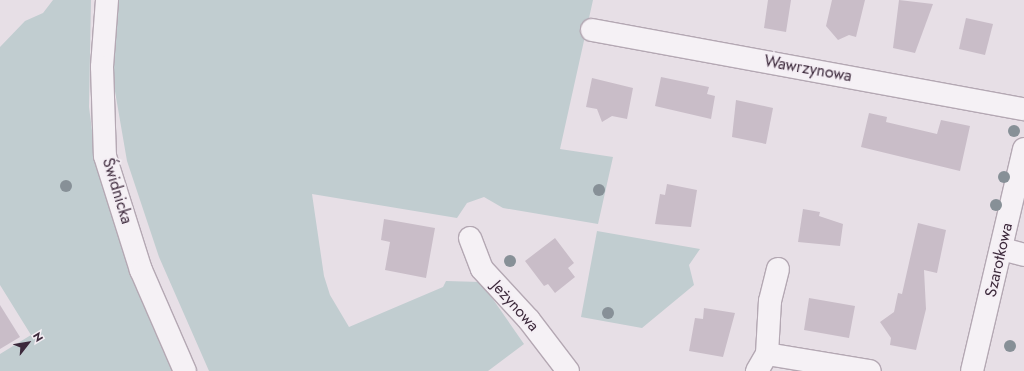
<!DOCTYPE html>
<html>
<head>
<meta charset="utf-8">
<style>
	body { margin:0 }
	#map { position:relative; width:1024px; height:371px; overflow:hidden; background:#e7dfe6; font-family:Jost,sans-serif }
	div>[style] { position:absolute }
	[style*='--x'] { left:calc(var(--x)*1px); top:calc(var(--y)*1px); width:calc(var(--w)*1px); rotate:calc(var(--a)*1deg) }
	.green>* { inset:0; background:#c1cdd0 }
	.building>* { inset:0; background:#c9bdc8 }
	.roads { filter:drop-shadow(1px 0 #b4a8b3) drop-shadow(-1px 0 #b4a8b3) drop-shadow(0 1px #b4a8b3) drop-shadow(0 -1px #b4a8b3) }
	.minor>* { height:22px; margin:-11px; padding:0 11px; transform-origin:11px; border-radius:11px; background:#f5f1f5 }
	.trees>* { width:12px; height:12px; margin:-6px; border-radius:50%; background:#879097 }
	span { translate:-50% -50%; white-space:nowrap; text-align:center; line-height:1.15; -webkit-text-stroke:3.5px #f4eef4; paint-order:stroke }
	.street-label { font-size:16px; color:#3c293b }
	.north { position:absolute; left:8px; top:323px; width:40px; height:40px; -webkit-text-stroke:3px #f4eef4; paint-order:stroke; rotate:59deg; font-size:11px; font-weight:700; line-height:16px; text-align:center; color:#3c293b }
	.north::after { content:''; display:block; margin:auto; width:14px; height:18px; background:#3c293b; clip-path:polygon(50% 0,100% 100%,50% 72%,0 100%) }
</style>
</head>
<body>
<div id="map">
	<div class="green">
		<div style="clip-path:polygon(53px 0,91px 0,89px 107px,97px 169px,132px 267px,177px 371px,0 371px,0 354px,31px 335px,0 285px,0 47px,25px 21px,43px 13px)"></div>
		<div style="clip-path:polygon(118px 0,593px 0,560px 149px,613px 157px,598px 224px,503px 208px,484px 197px,467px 203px,457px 218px,312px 194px,324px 276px,330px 295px,349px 327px,443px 287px,446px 281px,481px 282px,524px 344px,488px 371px,209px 371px,159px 257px,127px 161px,112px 74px)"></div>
		<div style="clip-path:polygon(597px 231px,700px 249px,689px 265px,694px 285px,642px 328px,581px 317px)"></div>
	</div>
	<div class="building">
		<div style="clip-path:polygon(768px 0,791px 0,786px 32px,764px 28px)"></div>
		<div style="clip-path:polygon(832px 0,865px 0,856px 37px,849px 35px,838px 40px,826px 26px)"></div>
		<div style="clip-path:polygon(899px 0,933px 4px,915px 53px,893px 48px)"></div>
		<div style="clip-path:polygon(966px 18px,993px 24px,985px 55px,959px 49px)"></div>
		<div style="clip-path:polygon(661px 77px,709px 87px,707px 94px,715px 96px,711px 119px,655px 106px)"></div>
		<div style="clip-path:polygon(592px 78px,633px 88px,627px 119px,612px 116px,602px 122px,597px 109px,586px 107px)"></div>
		<div style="clip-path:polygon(736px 100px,773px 108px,766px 144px,732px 137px)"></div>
		<div style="clip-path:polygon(869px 113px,887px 117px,886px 122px,937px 134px,941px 120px,970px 126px,960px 171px,861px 147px)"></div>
		<div style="clip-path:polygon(667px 184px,697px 190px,691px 227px,655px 224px,660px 194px,665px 195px)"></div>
		<div style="clip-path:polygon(803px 209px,820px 212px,819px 216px,843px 224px,840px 246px,798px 242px)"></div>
		<div style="clip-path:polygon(384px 219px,435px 228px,426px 278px,385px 270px,390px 242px,381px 240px)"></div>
		<div style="clip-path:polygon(918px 223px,946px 230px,937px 273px,924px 270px,926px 309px,916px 350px,890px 345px,891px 338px,880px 322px,894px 312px,898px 293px,902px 294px)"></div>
		<div style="clip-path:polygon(555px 238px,574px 263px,568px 268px,575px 277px,555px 293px,548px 284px,544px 286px,525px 261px)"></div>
		<div style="clip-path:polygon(809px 298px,855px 306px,849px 338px,804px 330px)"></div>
		<div style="clip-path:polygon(0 305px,20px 337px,0 349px)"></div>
		<div style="clip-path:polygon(704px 308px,735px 313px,723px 357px,689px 351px,695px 318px,703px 319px)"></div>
	</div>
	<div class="roads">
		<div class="minor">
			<div style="--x:107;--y:0;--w:67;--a:94.3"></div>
			<div style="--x:102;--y:67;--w:89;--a:88.1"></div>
			<div style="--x:105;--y:156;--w:120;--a:72.5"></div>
			<div style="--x:141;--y:270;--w:110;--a:66.5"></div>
			<div style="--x:592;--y:30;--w:439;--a:10.4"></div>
			<div style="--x:470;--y:238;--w:33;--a:69"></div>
			<div style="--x:482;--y:269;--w:69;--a:47.3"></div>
			<div style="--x:529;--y:320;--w:64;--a:52.6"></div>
			<div style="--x:1002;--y:249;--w:23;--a:15"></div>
			<div style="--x:767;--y:354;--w:104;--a:9.4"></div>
			<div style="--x:757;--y:371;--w:20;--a:-60"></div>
			<div style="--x:767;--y:354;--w:53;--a:-86.8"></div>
			<div style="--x:770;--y:301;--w:33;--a:-76"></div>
			<div style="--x:972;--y:371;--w:228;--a:-76.8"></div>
		</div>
	</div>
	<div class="trees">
		<div style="left:1014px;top:131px"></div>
		<div style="left:1004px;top:177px"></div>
		<div style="left:66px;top:186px"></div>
		<div style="left:599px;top:190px"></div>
		<div style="left:996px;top:205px"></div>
		<div style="left:510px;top:261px"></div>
		<div style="left:608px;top:313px"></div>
		<div style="left:1010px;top:346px"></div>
	</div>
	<div class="street-label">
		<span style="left:808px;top:69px;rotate:10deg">Wawrzynowa</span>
		<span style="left:117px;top:191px;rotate:73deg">Świdnicka</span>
		<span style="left:999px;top:260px;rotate:-77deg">Szarotkowa</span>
		<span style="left:515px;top:306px;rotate:48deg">Jeżynowa</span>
	</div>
	<div class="north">N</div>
</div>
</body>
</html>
